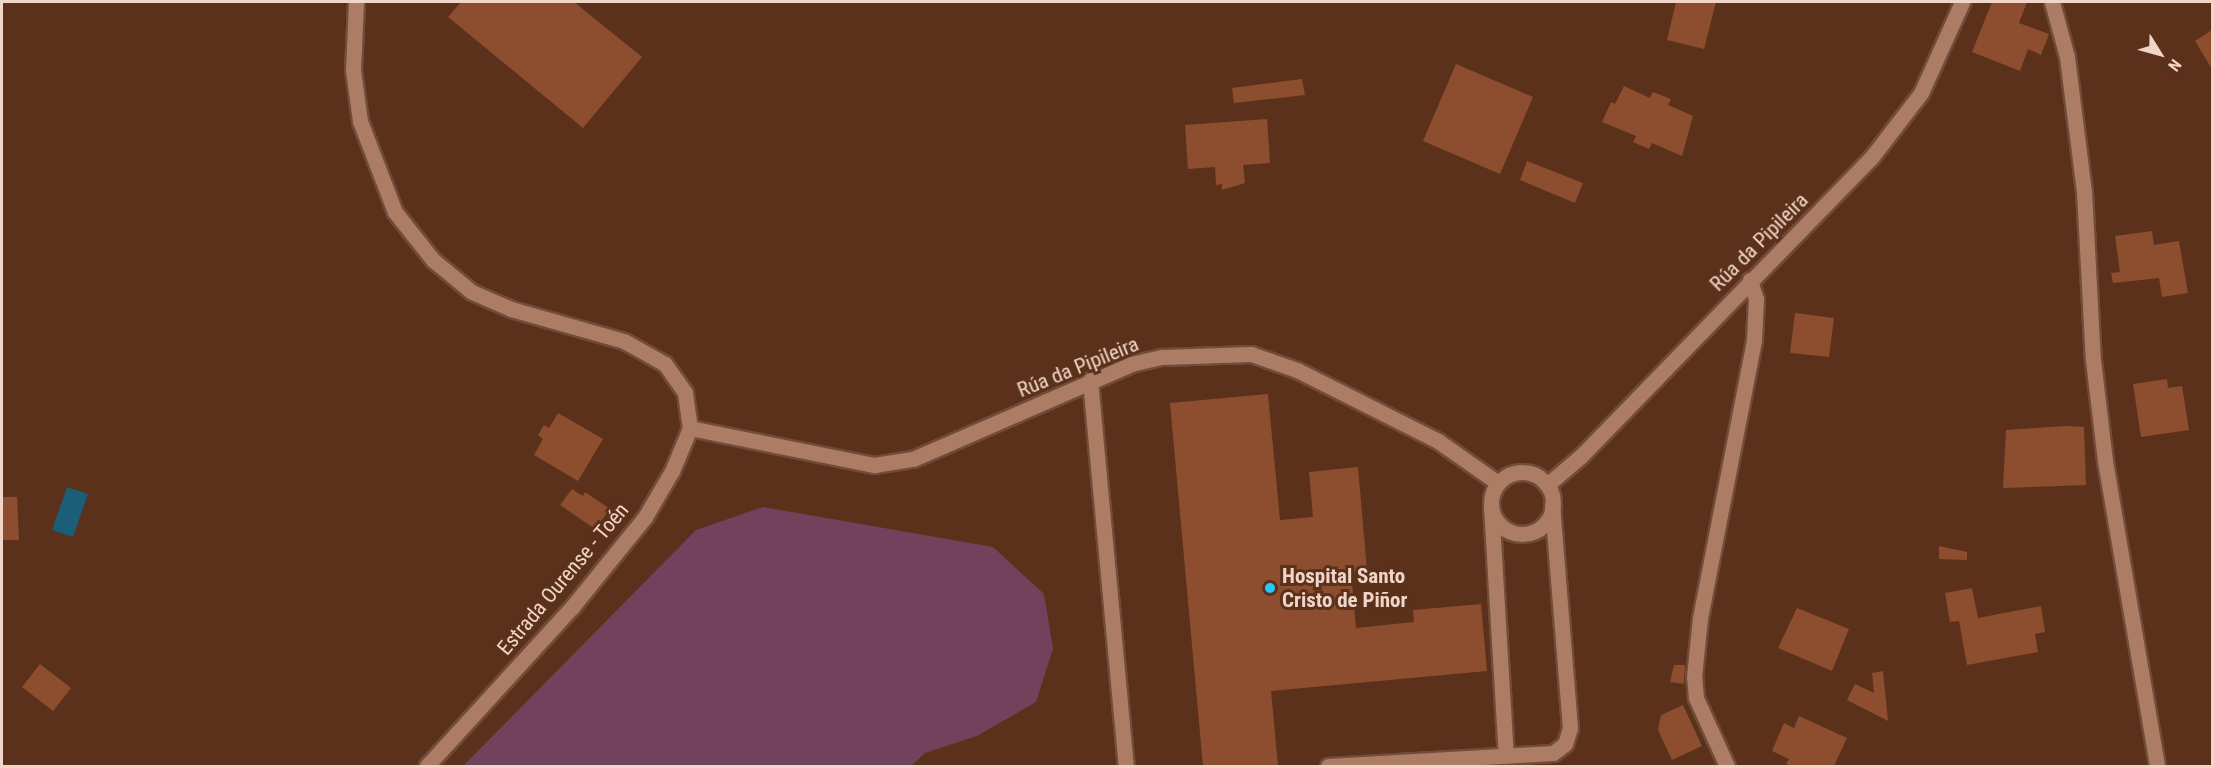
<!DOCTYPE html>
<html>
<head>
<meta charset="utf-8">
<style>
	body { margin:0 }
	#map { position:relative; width:2214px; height:768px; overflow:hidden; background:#5b311b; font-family:"Roboto Condensed",sans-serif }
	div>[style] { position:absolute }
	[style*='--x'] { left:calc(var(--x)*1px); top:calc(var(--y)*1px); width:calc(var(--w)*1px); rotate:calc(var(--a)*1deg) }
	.green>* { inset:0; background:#72425c }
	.water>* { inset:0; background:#1b5e77 }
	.building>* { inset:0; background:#8c4e2e }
	.roads { filter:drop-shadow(2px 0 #704c39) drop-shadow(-2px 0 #704c39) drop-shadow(0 2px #704c39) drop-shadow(0 -2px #704c39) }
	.service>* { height:15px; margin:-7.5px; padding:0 7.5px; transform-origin:7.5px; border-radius:7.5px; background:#ad7c65 }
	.minor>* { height:15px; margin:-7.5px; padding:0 7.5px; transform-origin:7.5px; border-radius:7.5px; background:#ad7c65 }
	.minor>.ring { margin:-7.5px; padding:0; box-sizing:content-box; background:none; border:15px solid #ad7c65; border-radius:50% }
	.tertiary>* { height:15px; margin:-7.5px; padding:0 7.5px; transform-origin:7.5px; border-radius:7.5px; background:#ad7c65 }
	.dots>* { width:16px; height:16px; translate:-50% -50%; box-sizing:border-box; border:3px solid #5b311b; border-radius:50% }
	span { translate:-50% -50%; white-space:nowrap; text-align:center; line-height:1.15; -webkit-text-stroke:6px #5b311b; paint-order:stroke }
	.street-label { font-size:21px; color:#f0d5c8 }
	.poi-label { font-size:21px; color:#f0d5c8; font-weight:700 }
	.left { translate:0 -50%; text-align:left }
	.frame { position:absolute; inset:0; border:3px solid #f0d5c8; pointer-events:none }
	.north { position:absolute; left:2130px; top:24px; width:60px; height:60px; -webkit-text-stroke:4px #5b311b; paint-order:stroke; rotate:127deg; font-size:16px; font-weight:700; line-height:24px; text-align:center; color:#f0d5c8 }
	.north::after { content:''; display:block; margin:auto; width:21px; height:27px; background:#f0d5c8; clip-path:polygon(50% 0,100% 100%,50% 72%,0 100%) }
</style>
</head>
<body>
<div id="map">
	<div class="green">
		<div style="clip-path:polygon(763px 507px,993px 547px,1044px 594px,1053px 649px,1036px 702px,977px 736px,925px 753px,911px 766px,463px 766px,696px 530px)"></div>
	</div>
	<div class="water">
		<div style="clip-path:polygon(67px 487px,88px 494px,73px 537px,52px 530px)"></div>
	</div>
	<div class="building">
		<div style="clip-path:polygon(461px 2px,574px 2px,642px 57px,583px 128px,448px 17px)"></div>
		<div style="clip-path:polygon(1676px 2px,1716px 2px,1704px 49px,1667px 40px)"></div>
		<div style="clip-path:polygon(1992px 2px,2027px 2px,2019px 23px,2049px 34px,2041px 55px,2028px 49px,2020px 71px,1972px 52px)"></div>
		<div style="clip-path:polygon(2212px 30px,2212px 69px,2195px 41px)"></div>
		<div style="clip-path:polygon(1456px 64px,1533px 97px,1500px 174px,1423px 141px)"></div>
		<div style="clip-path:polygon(1302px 79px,1305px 95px,1234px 103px,1232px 88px)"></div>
		<div style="clip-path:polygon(1624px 86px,1650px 98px,1653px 92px,1671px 99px,1668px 105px,1693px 116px,1682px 156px,1652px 143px,1649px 149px,1633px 142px,1636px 136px,1602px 122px,1611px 102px,1615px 104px)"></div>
		<div style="clip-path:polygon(1267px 119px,1270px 163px,1243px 165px,1245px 183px,1222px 190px,1222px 184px,1216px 185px,1215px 167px,1188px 169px,1185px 125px)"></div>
		<div style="clip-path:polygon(1527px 161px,1583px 183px,1575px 203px,1520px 180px)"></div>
		<div style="clip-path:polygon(2152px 231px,2154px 245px,2179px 241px,2188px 293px,2162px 297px,2159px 278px,2113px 283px,2111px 273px,2120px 272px,2115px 236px)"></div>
		<div style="clip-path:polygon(1795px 313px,1834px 318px,1829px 357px,1790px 353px)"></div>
		<div style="clip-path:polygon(2167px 379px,2168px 388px,2182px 386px,2189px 430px,2141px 437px,2133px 384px)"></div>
		<div style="clip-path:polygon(1268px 394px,1280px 520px,1313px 517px,1309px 472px,1358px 467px,1367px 570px,1351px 572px,1356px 628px,1414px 622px,1413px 610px,1481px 604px,1487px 671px,1271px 691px,1278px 766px,1203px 766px,1170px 403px)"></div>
		<div style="clip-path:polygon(558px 413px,603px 439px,578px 481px,534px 455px,543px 439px,538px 435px,544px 425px,549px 428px)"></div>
		<div style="clip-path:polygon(2065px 426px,2084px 427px,2086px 485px,2003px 488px,2006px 430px)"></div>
		<div style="clip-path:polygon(572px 489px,583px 496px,585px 492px,610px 509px,595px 529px,560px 505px)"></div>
		<div style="clip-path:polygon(2px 497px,17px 497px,19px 540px,2px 540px)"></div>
		<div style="clip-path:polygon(1939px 546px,1967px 552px,1967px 560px,1939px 559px)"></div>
		<div style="clip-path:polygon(1972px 588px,1978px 618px,2041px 606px,2045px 632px,2035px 634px,2038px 652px,1967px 665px,1959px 621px,1950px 622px,1945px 593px)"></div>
		<div style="clip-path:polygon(1797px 608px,1849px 629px,1832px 671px,1778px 648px)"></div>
		<div style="clip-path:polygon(40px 664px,71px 688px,53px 711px,22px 687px)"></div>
		<div style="clip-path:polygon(1674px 665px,1685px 665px,1684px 684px,1670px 682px)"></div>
		<div style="clip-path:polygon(1883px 671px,1888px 721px,1847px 700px,1855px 684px,1874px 693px,1872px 673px)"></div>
		<div style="clip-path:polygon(1683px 705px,1702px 746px,1672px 760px,1658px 730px,1661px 715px)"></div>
		<div style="clip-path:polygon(1799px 716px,1847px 738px,1834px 766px,1792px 766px,1786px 764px,1789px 759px,1772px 751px,1784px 723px,1794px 728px)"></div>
	</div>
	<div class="roads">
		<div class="service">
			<div style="--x:1090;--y:380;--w:388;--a:84.7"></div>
			<div style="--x:1491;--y:506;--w:250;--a:86.6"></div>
			<div style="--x:1328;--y:766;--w:225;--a:-3.3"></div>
			<div style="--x:1553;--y:753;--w:15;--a:-37"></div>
			<div style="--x:1565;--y:744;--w:17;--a:-73"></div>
			<div style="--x:1570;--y:728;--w:224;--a:-94.6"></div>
		</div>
		<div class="minor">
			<div style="--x:2052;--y:2;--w:57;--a:74.7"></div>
			<div style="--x:2067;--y:57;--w:135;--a:82.8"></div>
			<div style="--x:2084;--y:191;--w:169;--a:87"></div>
			<div style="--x:2093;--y:360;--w:102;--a:83.2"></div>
			<div style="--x:2105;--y:461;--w:309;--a:80.3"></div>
			<div style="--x:690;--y:428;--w:188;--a:11.4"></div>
			<div style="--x:874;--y:465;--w:39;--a:-9"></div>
			<div style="--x:913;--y:459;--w:238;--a:-23.5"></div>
			<div style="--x:1131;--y:364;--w:32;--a:-13"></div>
			<div style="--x:1162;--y:357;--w:89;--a:-1.9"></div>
			<div style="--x:1251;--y:354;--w:49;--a:19.2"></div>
			<div style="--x:1297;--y:370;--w:158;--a:26.7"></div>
			<div style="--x:1438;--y:441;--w:73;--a:35"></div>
			<div class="ring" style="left:1491px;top:472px;width:47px;height:47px"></div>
			<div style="--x:1547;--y:485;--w:45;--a:-40.5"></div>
			<div style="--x:1581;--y:456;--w:416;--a:-45.8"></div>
			<div style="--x:1871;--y:158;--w:82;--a:-52.4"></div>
			<div style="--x:1921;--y:93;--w:100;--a:-65.7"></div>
			<div style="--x:1727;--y:766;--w:75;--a:-114.5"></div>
			<div style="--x:1696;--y:698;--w:21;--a:-95"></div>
			<div style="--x:1694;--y:677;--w:59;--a:-84.2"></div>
			<div style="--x:1700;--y:618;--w:283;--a:-79"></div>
			<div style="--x:1754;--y:340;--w:41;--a:-87.2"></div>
			<div style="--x:1756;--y:299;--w:20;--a:-108"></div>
		</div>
		<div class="tertiary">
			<div style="--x:356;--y:2;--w:68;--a:92.5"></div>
			<div style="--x:353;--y:70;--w:51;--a:82.2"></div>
			<div style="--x:360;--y:121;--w:97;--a:69"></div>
			<div style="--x:395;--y:212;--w:61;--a:51.6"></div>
			<div style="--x:433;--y:260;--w:50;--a:39.4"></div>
			<div style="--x:472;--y:292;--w:43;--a:23.6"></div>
			<div style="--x:511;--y:309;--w:117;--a:15.8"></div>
			<div style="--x:624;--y:341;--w:47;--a:29.3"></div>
			<div style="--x:665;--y:364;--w:35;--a:55"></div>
			<div style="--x:685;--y:393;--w:35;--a:82"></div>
			<div style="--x:690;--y:428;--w:47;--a:112.7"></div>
			<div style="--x:672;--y:471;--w:53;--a:120.4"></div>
			<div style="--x:645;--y:517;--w:116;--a:129"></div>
			<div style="--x:572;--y:607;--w:215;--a:132.4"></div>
		</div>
	</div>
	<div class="dots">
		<div style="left:1270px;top:588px;background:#26c9fe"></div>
	</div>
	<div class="street-label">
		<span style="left:1759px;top:242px;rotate:-45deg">Rúa da Pipileira</span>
		<span style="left:1078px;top:367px;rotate:-22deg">Rúa da Pipileira</span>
		<span style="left:563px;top:579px;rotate:-50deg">Estrada Ourense - Toén</span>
	</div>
	<div class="poi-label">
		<span class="left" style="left:1282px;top:588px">Hospital Santo<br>Cristo de Piñor</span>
	</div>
	<div class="frame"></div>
	<div class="north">N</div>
</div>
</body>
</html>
